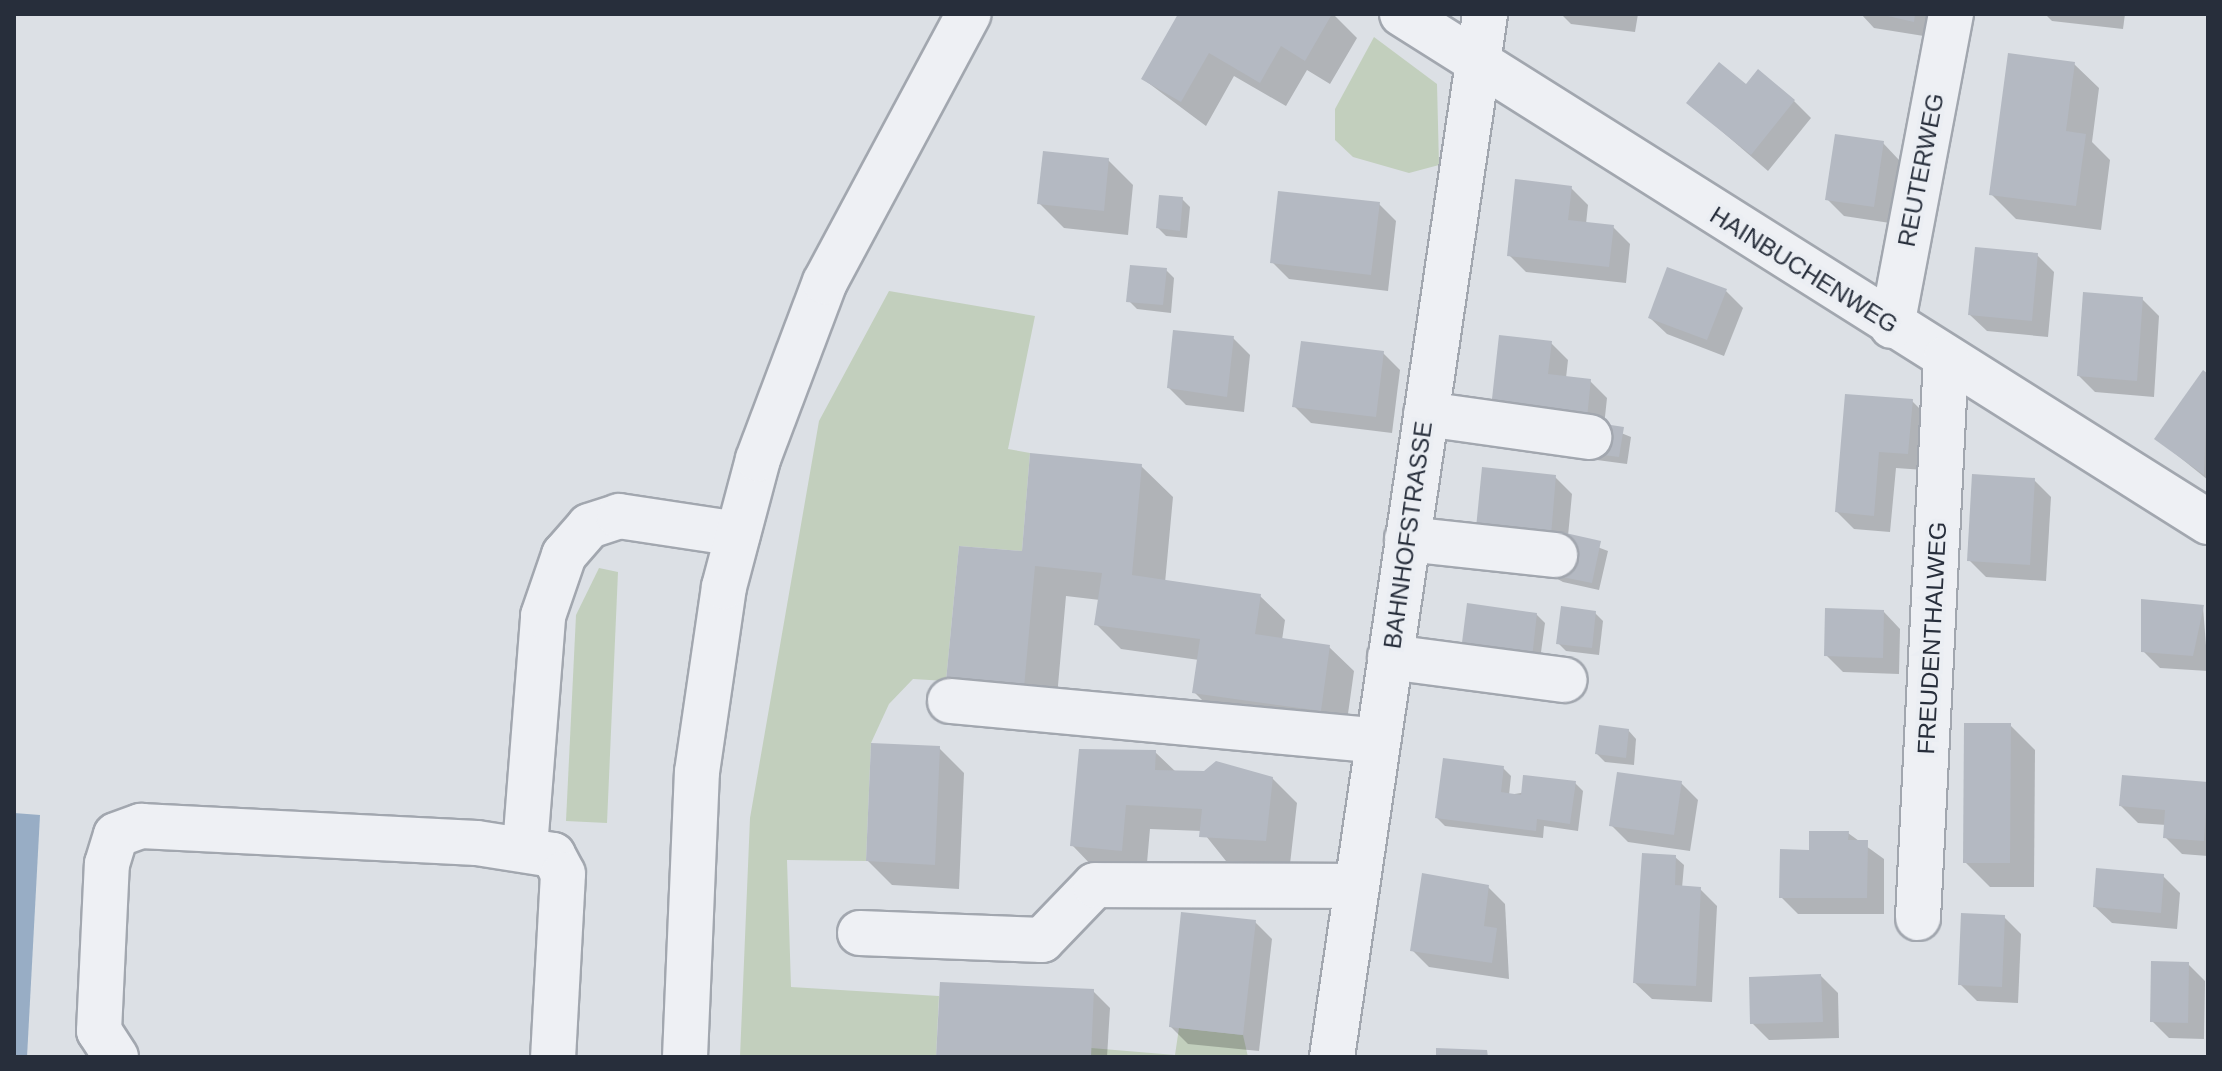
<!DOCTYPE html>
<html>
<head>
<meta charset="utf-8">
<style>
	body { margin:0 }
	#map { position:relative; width:2222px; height:1071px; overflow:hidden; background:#dce0e5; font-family:Helvetica,sans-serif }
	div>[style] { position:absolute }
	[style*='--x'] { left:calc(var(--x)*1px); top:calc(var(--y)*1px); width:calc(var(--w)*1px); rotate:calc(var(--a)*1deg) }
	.green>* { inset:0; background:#c2cfbd }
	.water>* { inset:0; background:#98adc5 }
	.shadow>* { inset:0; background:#0003 }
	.building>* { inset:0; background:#b4b9c2 }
	.roads { filter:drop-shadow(2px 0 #a2a7af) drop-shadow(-2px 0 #a2a7af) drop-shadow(0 2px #a2a7af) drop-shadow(0 -2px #a2a7af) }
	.minor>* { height:44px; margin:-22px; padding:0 22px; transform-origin:22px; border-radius:22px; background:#eef0f4 }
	span { translate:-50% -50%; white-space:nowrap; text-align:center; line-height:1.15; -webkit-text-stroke:8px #ebeef3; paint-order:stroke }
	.street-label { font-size:24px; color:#272e3b }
	.frame { position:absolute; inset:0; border:16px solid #272e3b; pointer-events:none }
</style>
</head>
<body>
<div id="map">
	<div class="green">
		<div style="clip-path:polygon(1374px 37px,1437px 84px,1439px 165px,1409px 173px,1353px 157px,1335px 140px,1335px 109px)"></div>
		<div style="clip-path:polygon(889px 291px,1035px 316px,1008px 449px,1030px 453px,1022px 551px,959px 546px,946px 681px,913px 679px,889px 704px,871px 743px,866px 861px,787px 860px,791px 987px,939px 996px,936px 1057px,740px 1057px,750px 818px,819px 421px)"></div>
		<div style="clip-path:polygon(599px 568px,618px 572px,607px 823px,566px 821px,576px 615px)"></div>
		<div style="clip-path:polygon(1179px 1028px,1243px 1035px,1248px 1057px,1091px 1057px,1091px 1048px,1175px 1055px)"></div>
	</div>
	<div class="water">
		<div style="clip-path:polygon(14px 813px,40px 815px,27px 1057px,14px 1057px)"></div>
	</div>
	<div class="shadow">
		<div style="clip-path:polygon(1180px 14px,1333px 14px,1357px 38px,1330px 84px,1307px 70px,1286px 106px,1234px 76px,1206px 126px,1143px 79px)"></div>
		<div style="clip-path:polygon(1561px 14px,1638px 14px,1635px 32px,1571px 24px)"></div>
		<div style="clip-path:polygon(1861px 14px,1934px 14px,1930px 37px,1874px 28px)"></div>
		<div style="clip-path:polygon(2045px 14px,2125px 14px,2123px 29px,2052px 21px)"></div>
		<div style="clip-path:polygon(2074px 64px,2099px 88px,2092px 142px,2110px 160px,2101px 230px,2016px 219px,1991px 194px)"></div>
		<div style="clip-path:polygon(1747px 87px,1794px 101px,1811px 118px,1768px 171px,1689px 103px)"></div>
		<div style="clip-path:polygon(1883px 143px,1899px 160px,1890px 223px,1844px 216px,1827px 199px)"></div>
		<div style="clip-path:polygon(1108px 160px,1133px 185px,1128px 235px,1064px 228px,1039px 203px)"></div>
		<div style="clip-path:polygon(1571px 188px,1588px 205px,1586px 224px,1613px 227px,1630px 244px,1626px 283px,1526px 272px,1509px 255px)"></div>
		<div style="clip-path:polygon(1182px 199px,1190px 207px,1187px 238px,1166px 236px,1158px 228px)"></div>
		<div style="clip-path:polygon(1379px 204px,1396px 221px,1388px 291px,1289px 279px,1272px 262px)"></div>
		<div style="clip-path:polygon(2037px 255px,2054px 272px,2048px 337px,1987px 331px,1970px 315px)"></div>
		<div style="clip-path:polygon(1166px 270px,1174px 278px,1171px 313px,1137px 309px,1129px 301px)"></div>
		<div style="clip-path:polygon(1726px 291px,1743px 308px,1724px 356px,1667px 334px,1650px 318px)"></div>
		<div style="clip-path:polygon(2142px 299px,2159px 316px,2154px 397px,2095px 392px,2079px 376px)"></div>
		<div style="clip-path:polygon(1233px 338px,1250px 355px,1244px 412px,1186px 405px,1169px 388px)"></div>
		<div style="clip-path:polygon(1551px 343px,1568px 360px,1566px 378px,1590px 381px,1607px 398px,1604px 426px,1631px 437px,1627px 464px,1597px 460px,1510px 424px)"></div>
		<div style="clip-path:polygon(1383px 353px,1400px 370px,1392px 433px,1311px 423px,1294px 406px)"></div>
		<div style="clip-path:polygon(2203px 373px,2208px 376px,2208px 480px,2157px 439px)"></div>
		<div style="clip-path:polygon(1912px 401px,1929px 418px,1924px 470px,1896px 468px,1890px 532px,1854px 529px,1837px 512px)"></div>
		<div style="clip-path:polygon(1141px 466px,1173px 497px,1165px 583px,1260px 596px,1285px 620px,1282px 640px,1329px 647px,1354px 671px,1345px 735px,1219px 717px,1195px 693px,1199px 660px,1121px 649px,1097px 625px,1100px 600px,1066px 596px,1055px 719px,980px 711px,1023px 554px)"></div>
		<div style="clip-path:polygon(1555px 477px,1572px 494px,1568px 536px,1608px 551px,1599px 590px,1563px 582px,1495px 545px)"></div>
		<div style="clip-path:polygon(2034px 480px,2051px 497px,2046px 581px,1986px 577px,1969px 560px)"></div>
		<div style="clip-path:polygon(2203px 607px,2208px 671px,2160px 668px,2143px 651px)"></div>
		<div style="clip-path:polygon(1884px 612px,1900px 629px,1899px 674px,1843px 672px,1826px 655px)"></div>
		<div style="clip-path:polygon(1595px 613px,1603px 621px,1599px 655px,1566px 651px,1558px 643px)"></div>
		<div style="clip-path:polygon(1536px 614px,1545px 623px,1538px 674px,1471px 665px)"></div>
		<div style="clip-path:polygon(2010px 725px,2035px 750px,2034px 887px,1990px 887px,1965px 862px)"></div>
		<div style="clip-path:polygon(1628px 730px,1636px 739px,1634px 765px,1605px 762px,1597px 754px)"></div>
		<div style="clip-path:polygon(939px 748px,964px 773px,959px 889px,892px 885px,868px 861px)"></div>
		<div style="clip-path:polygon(1155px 752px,1176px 772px,1272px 778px,1297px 803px,1290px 864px,1226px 861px,1202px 831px,1150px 829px,1146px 874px,1096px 870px,1072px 845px)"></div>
		<div style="clip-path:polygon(1503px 768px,1511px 776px,1509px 795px,1575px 783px,1583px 791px,1578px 831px,1544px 826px,1543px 838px,1445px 826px,1437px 818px)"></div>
		<div style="clip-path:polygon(2124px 777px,2208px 784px,2208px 856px,2182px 854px,2165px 837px,2166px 825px,2138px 823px,2121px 806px)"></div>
		<div style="clip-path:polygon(1681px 783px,1698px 800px,1690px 851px,1628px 842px,1611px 825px)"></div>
		<div style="clip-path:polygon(1848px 833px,1884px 859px,1884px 914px,1798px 914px,1781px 897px,1811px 852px)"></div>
		<div style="clip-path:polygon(1675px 857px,1684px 865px,1682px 888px,1700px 889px,1717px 906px,1712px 1002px,1652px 999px,1635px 983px)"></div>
		<div style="clip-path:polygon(2163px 876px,2180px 893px,2177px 929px,2112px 923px,2095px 907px)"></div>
		<div style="clip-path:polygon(1488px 887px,1505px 904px,1509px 979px,1429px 967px,1412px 950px)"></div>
		<div style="clip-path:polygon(2004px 917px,2021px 934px,2018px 1003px,1977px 1001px,1960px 984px)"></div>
		<div style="clip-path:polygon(1255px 922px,1272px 939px,1259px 1051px,1188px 1044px,1171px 1027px)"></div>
		<div style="clip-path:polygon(2188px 964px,2205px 981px,2204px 1039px,2169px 1038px,2152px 1021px)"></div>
		<div style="clip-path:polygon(1821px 976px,1838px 993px,1839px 1038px,1769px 1040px,1752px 1023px)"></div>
		<div style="clip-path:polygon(1093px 991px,1110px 1008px,1107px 1057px,938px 1057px)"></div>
	</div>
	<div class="building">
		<div style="clip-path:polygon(1178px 14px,1332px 14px,1305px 61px,1281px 46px,1260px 83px,1209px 53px,1181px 102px,1141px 79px)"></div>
		<div style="clip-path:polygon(1879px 14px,1915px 14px,1914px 22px)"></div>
		<div style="clip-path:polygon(2008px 53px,2075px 62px,2066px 131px,2086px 134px,2076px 206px,1989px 195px)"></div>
		<div style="clip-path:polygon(1719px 62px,1746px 84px,1758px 69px,1795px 100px,1751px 155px,1686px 103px)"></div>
		<div style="clip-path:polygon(1835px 134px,1884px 141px,1874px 207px,1825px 200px)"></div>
		<div style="clip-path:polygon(1043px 151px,1109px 158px,1104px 211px,1037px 204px)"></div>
		<div style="clip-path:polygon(1515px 179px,1572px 186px,1568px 220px,1614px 225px,1609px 267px,1507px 256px)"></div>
		<div style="clip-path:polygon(1278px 191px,1380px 202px,1371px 275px,1270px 263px)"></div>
		<div style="clip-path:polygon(1159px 195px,1183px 197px,1180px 231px,1156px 228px)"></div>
		<div style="clip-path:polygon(1975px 247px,2038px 253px,2032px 321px,1968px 315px)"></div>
		<div style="clip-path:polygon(1130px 265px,1167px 268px,1163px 305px,1126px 302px)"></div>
		<div style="clip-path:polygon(1667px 267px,1727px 289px,1707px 340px,1648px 318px)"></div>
		<div style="clip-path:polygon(2083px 292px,2143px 297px,2137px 381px,2077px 376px)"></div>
		<div style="clip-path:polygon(1173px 330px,1234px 336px,1227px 397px,1167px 388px)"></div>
		<div style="clip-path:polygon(1499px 335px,1552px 341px,1548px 374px,1591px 379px,1587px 418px,1491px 408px)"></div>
		<div style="clip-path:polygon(1301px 341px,1384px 351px,1376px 417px,1292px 407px)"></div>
		<div style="clip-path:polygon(2203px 370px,2208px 374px,2204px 475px,2154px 439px)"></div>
		<div style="clip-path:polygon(1845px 394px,1913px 399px,1908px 454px,1879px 452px,1874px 516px,1835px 512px)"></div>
		<div style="clip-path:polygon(1591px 422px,1624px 427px,1619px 457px,1587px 453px)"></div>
		<div style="clip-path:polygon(1030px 453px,1142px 464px,1132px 575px,1261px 594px,1255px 634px,1330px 645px,1321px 711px,1192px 693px,1200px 639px,1094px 625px,1102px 573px,1035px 566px,1024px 688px,946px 681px,959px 546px,1022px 551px)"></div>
		<div style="clip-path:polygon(1482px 467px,1556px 475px,1551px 536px,1476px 528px)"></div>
		<div style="clip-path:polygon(1972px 474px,2035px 478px,2030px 565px,1967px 561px)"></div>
		<div style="clip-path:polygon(1561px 532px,1601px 541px,1592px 583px,1552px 575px)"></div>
		<div style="clip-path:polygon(2141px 599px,2204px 605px,2193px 656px,2141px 652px)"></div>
		<div style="clip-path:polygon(1467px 603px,1537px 613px,1531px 667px,1460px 658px)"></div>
		<div style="clip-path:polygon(1561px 606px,1596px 611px,1592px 648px,1556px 644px)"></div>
		<div style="clip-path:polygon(1825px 608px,1884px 610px,1883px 658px,1824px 656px)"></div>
		<div style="clip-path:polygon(1964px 723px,2011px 723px,2010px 863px,1963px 863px)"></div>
		<div style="clip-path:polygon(1599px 725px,1629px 729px,1626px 758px,1595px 754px)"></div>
		<div style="clip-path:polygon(871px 743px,940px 746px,935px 865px,866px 861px)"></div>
		<div style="clip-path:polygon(1079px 749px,1156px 750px,1155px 770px,1204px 771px,1216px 761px,1273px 777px,1266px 841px,1199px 837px,1202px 809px,1126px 805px,1122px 851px,1070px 846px)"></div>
		<div style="clip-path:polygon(1443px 758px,1504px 766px,1501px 792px,1521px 795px,1523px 775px,1576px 781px,1570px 824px,1537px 819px,1536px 831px,1435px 818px)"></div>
		<div style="clip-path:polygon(1617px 772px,1682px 781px,1674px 835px,1609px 826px)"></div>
		<div style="clip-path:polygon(2122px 775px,2208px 782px,2204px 841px,2163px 838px,2165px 810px,2119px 806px)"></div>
		<div style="clip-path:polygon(1809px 831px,1849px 831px,1848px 840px,1868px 840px,1867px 898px,1779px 898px,1780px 849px,1809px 850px)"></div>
		<div style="clip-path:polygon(1642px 853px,1676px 855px,1675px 885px,1701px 887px,1696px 986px,1633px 983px)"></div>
		<div style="clip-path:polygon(2096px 868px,2164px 874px,2161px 913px,2093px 907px)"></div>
		<div style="clip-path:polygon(1422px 873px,1489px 885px,1484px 926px,1497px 928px,1492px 963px,1410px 951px)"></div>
		<div style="clip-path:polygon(1181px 912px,1256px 920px,1243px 1035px,1169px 1027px)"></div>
		<div style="clip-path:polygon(1961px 913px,2005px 915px,2002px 987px,1958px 985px)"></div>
		<div style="clip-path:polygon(2151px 961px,2189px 962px,2188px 1023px,2150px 1022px)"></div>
		<div style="clip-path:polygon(1821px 974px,1823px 1022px,1750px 1024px,1749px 977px)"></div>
		<div style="clip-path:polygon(940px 982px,1094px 989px,1091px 1057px,936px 1057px)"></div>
		<div style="clip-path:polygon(1436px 1048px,1487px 1050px,1488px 1057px,1436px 1057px)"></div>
	</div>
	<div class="roads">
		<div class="minor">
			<div style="--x:1402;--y:14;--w:953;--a:32.22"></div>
			<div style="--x:1892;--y:326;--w:318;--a:-79.3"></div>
			<div style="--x:1426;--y:414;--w:165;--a:8"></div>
			<div style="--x:1407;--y:539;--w:149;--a:6.2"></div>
			<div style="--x:1390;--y:657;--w:176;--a:7.5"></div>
			<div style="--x:950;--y:701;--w:430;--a:5.3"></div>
			<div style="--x:525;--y:847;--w:232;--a:-85.5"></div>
			<div style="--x:543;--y:616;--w:65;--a:-71"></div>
			<div style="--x:564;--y:555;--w:38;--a:-49"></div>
			<div style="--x:589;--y:526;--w:32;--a:-18"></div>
			<div style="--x:619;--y:516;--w:120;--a:8.6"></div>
			<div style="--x:1918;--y:918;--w:561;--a:-87.14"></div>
			<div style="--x:860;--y:933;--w:182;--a:2.2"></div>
			<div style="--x:1042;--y:940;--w:76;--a:-46.1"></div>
			<div style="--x:1095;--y:885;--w:262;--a:0.2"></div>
			<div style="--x:116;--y:1057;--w:31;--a:-123"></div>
			<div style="--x:99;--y:1031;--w:167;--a:-87.3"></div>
			<div style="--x:107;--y:864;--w:30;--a:-73"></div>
			<div style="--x:116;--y:835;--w:27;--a:-20"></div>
			<div style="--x:141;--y:826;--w:336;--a:2.9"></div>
			<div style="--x:477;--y:843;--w:77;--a:9"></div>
			<div style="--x:553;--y:855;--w:21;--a:62"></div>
			<div style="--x:563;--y:874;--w:183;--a:93.1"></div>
			<div style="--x:685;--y:1057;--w:285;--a:-87.6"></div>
			<div style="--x:697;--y:772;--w:187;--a:-81.7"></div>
			<div style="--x:724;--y:587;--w:132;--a:-75.1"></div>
			<div style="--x:758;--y:459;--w:189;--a:-69.3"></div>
			<div style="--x:825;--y:282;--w:304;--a:-61.8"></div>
			<div style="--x:1332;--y:1057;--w:1054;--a:-81.65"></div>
		</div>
	</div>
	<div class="street-label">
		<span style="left:1921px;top:170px;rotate:-79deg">REUTERWEG</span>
		<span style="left:1804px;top:270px;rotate:32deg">HAINBUCHENWEG</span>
		<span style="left:1408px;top:535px;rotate:-82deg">BAHNHOFSTRASSE</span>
		<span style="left:1932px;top:638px;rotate:-87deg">FREUDENTHALWEG</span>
	</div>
	<div class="frame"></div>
</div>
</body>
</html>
